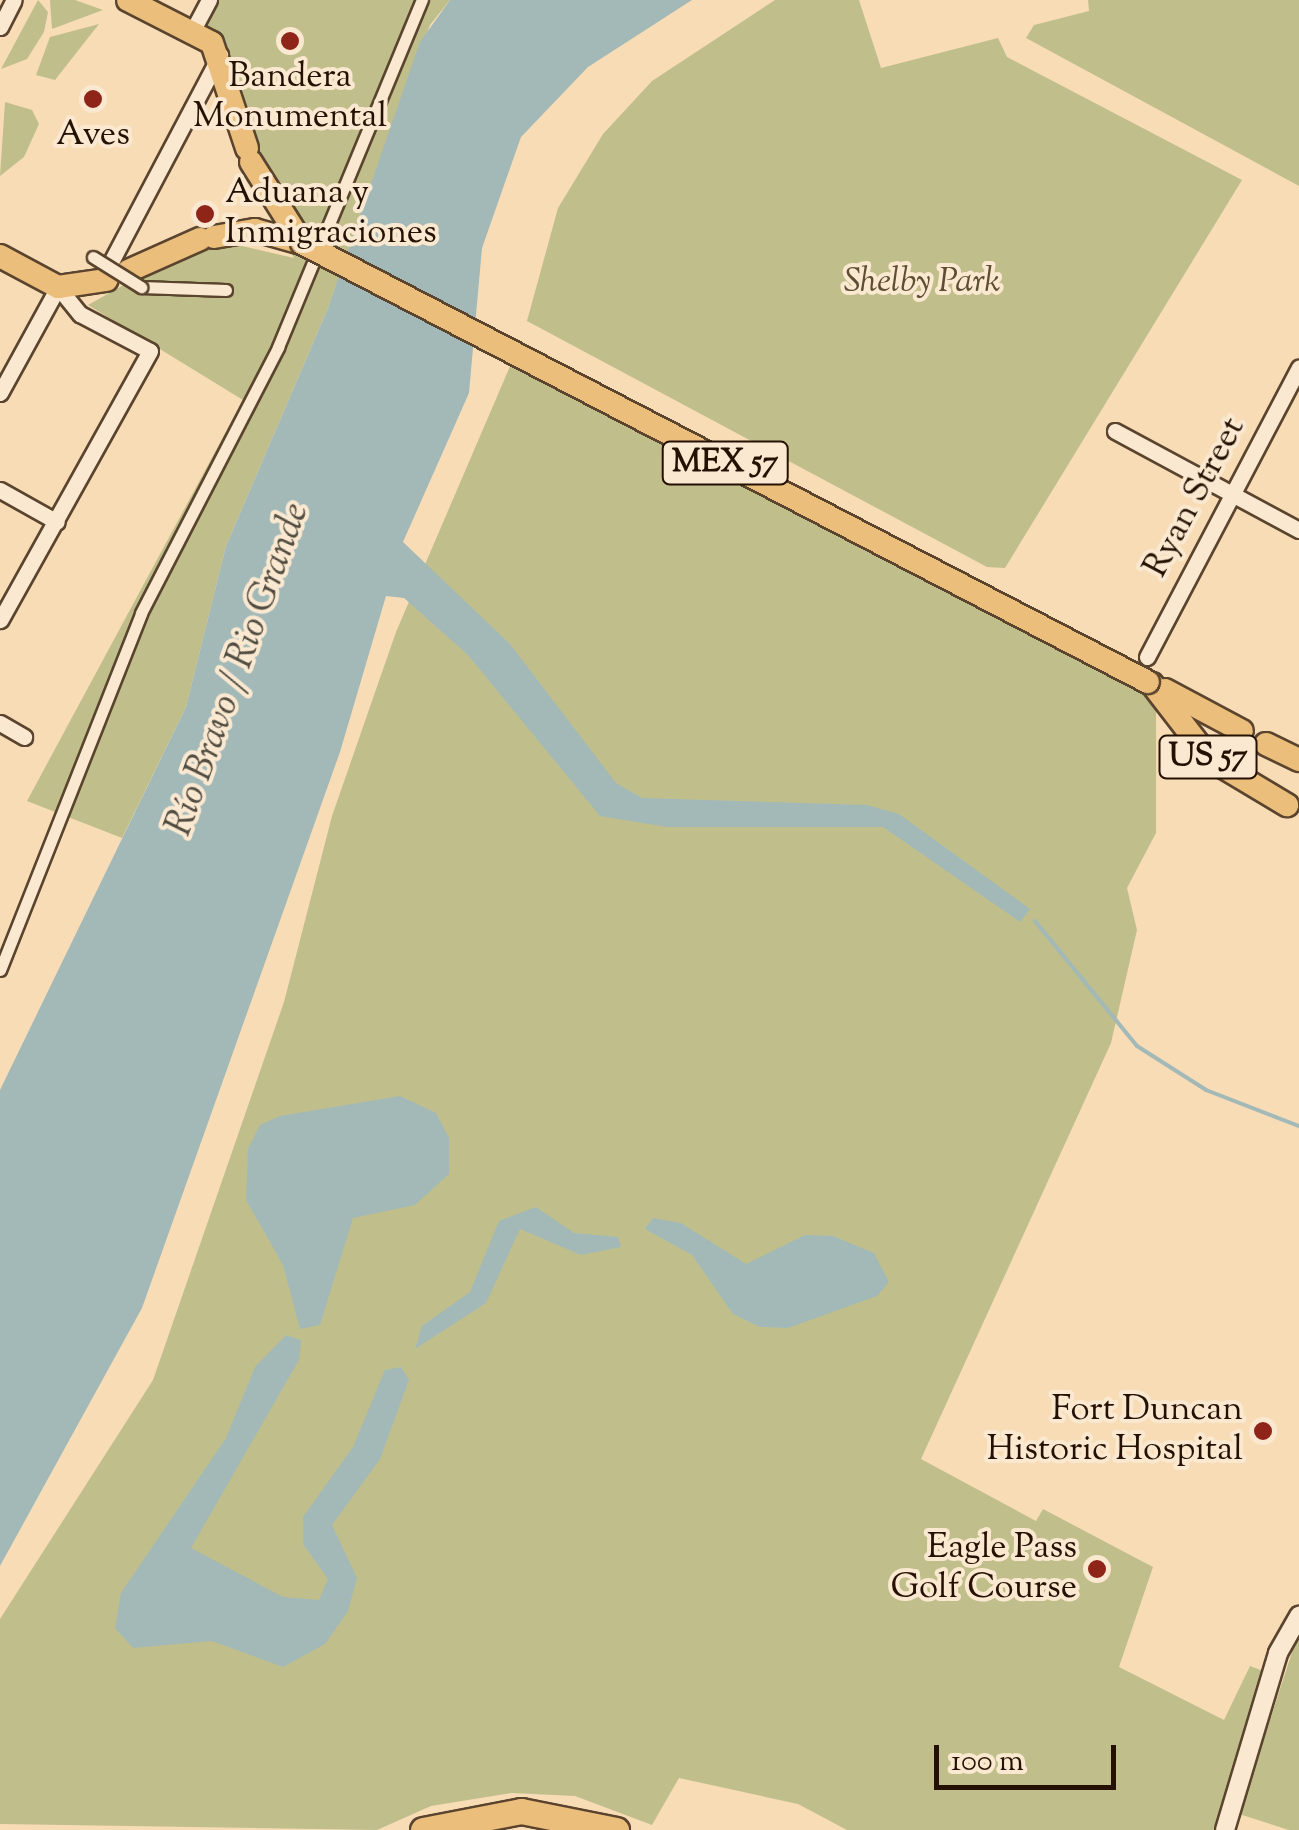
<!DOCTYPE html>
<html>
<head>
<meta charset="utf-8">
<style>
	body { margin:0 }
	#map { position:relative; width:1299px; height:1830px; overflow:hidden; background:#f8dcb6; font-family:"Sorts Mill Goudy",serif }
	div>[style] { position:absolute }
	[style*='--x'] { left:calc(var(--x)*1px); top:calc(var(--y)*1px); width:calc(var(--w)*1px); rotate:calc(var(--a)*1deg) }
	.green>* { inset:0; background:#c0bf8b }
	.water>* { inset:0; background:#a2b9b8 }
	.stream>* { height:4px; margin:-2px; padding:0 2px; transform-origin:2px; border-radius:2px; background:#a2b9b8 }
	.roads { filter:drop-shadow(2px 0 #5a442e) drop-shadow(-2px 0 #5a442e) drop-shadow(0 2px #5a442e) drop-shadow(0 -2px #5a442e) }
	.pedestrian>* { height:11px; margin:-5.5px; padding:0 5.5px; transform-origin:5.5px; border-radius:5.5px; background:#fae8d0 }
	.minor>* { height:15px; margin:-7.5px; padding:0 7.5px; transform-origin:7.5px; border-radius:7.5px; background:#fae8d0 }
	.tertiary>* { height:18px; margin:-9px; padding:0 9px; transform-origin:9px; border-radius:9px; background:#fae8d0 }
	.primary>* { height:22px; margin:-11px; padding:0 11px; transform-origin:11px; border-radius:11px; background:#ecbe7b }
	.trunk>* { height:25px; margin:-12.5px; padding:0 12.5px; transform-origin:12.5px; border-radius:12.5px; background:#ecbe7b }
	.bridges { filter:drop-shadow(2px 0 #5a442e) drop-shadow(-2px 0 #5a442e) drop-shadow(0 2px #5a442e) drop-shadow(0 -2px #5a442e) }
	.pedestrian-bridge>* { height:11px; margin:-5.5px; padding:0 5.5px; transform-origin:5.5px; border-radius:5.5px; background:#fae8d0 }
	.primary-bridge>* { height:22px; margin:-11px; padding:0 11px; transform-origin:11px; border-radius:11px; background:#ecbe7b }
	.dots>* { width:28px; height:28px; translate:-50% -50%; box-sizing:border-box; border:5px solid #fae8d0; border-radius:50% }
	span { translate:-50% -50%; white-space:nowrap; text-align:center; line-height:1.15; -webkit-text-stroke:8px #fae8d0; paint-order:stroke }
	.shield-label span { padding:2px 8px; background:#fae8d0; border:2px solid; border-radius:8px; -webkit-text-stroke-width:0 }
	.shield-label { font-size:32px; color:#251101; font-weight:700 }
	.poi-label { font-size:35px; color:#251101 }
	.left { translate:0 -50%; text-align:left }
	.right { translate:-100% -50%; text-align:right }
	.park-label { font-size:35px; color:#5b4e31; font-style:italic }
	.street-label { font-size:35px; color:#251101 }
	.water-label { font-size:38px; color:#514c41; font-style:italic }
	.scale { position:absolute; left:934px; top:1745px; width:182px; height:45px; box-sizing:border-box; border:5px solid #251101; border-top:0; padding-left:12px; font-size:30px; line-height:35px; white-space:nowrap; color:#251101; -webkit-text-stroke:8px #fae8d0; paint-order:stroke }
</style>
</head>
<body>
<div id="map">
	<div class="green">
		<div style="clip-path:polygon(38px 0,48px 12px,44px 32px,27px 59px,1px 69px)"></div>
		<div style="clip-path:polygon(50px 0,75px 0,103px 10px,52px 29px)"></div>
		<div style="clip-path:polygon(209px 0,450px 0,430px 25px,328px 308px,226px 546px,186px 707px,122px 838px,27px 801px,243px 400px,88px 305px,207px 238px,294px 258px,194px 29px)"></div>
		<div style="clip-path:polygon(775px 0,859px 0,881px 68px,998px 38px,1007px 57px,1242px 180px,1005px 568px,987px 567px,527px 321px,558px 208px,603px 134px,652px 81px)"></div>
		<div style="clip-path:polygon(1088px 0,1299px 0,1299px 186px,1026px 38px,1034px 25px,1089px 11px)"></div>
		<div style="clip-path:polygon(99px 24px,55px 80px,36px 75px,50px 37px)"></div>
		<div style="clip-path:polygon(5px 102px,32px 110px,39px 124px,24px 157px,0 176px)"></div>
		<div style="clip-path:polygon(511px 364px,1143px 692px,1156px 710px,1156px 833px,1127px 888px,1137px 930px,1111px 1043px,921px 1459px,1036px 1521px,1043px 1509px,1153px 1567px,1119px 1667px,1224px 1720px,1250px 1666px,1266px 1672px,1219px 1830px,847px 1830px,798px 1804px,679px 1778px,652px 1825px,575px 1796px,511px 1793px,431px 1806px,377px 1830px,0 1824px,0 1619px,153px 1380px,284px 1002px,332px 816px,396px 632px)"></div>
		<div style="clip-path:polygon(1299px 1631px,1299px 1830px,1289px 1830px,1239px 1814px)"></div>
	</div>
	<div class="water">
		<div style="clip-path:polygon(450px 0,692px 0,588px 67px,521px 137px,482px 248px,469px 393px,403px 542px,510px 644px,616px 783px,642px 798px,867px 805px,899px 814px,1030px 909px,1020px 922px,883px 827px,667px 827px,600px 816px,468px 655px,404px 598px,386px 596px,340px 752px,142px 1308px,0 1566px,0 1090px,186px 707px,226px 546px,328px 308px,420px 42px)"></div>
		<div style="clip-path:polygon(400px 1096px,436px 1113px,449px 1138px,449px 1174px,415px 1205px,353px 1218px,320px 1325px,300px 1329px,283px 1265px,246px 1200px,248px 1149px,260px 1125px,280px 1116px)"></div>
		<div style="clip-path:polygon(536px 1207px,574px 1233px,618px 1237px,621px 1247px,581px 1255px,520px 1229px,486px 1303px,415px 1349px,422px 1326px,470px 1292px,499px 1221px)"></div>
		<div style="clip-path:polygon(653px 1218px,681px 1223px,746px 1264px,805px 1235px,833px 1236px,874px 1253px,889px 1282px,877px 1296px,788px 1328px,760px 1327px,733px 1314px,692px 1255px,645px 1229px)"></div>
		<div style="clip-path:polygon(286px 1335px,301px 1340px,299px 1360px,191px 1548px,283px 1597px,319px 1600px,328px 1579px,303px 1544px,303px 1517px,353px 1447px,385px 1370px,401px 1367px,409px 1380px,380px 1459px,332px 1525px,357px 1578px,348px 1611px,325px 1644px,283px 1667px,212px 1641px,133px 1648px,115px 1628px,121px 1593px,226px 1438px,255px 1367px)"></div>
	</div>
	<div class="stream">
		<div style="--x:1035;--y:921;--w:161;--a:50.8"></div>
		<div style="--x:1137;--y:1046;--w:82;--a:32.5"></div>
		<div style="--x:1206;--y:1090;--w:100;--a:21.2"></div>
	</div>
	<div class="roads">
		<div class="pedestrian">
			<div style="--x:141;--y:287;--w:85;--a:2"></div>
			<div style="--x:0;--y:970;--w:384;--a:-68.4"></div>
			<div style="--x:141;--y:613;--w:299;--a:-62.7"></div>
			<div style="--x:278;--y:347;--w:376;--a:-67.5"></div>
		</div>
		<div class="minor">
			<div style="--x:0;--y:27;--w:30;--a:-63"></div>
			<div style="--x:194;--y:28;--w:32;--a:-62"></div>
			<div style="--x:112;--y:260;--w:232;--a:-62.2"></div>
			<div style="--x:0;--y:393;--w:121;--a:-61.3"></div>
			<div style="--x:58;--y:287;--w:35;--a:51"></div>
			<div style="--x:80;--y:314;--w:79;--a:27.9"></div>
			<div style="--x:150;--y:351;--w:308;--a:119.1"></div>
			<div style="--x:1115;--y:431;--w:209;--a:28.3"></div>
			<div style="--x:0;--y:490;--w:65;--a:29.3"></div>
			<div style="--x:1147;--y:657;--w:327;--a:-62.3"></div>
			<div style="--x:0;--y:723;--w:28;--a:30"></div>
		</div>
		<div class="tertiary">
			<div style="--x:1225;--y:1830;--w:185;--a:-73.3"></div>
			<div style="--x:1278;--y:1653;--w:43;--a:-60.4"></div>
		</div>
		<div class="primary">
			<div style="--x:128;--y:0;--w:94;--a:27.1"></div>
			<div style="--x:212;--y:43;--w:111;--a:71.6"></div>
			<div style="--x:251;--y:162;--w:96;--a:57.8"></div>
			<div style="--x:214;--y:237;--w:42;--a:-9.7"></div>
			<div style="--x:255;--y:230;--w:45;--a:15.6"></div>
			<div style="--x:0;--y:256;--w:66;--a:28.1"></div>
			<div style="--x:58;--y:287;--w:49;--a:-8.3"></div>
			<div style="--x:128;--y:271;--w:79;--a:-24"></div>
			<div style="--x:1152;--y:684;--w:95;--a:52.3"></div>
			<div style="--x:1210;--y:759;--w:90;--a:30.9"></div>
			<div style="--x:1165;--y:690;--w:87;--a:28"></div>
			<div style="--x:1266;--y:744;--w:37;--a:26"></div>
		</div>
		<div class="trunk">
			<div style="--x:423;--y:1830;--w:100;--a:-11"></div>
			<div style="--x:521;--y:1811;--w:97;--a:11.3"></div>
		</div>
	</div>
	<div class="bridges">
		<div class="pedestrian-bridge">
			<div style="--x:93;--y:257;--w:57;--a:32"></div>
		</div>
		<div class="primary-bridge">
			<div style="--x:302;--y:243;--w:953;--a:27.43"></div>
		</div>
	</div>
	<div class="dots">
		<div style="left:290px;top:41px;background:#8f2418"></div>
		<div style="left:93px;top:99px;background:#8f2418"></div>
		<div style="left:205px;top:214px;background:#8f2418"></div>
		<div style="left:1263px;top:1431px;background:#8f2418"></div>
		<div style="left:1097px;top:1569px;background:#8f2418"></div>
	</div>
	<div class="shield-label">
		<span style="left:725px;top:463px">MEX 57</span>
		<span style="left:1208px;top:757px">US 57</span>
	</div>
	<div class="poi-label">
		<span style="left:290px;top:98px">Bandera<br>Monumental</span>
		<span style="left:93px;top:136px">Aves</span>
		<span class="left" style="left:225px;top:214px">Aduana y<br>Inmigraciones</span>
		<span class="right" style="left:1243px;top:1431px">Fort Duncan<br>Historic Hospital</span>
		<span class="right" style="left:1077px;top:1569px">Eagle Pass<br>Golf Course</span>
	</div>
	<div class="park-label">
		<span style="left:922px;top:283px">Shelby Park</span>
	</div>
	<div class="street-label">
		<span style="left:1196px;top:498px;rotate:-62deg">Ryan Street</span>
	</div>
	<div class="water-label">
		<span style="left:240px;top:670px;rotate:-70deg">Río Bravo / Rio Grande</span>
	</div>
	<div class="scale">100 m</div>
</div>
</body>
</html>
